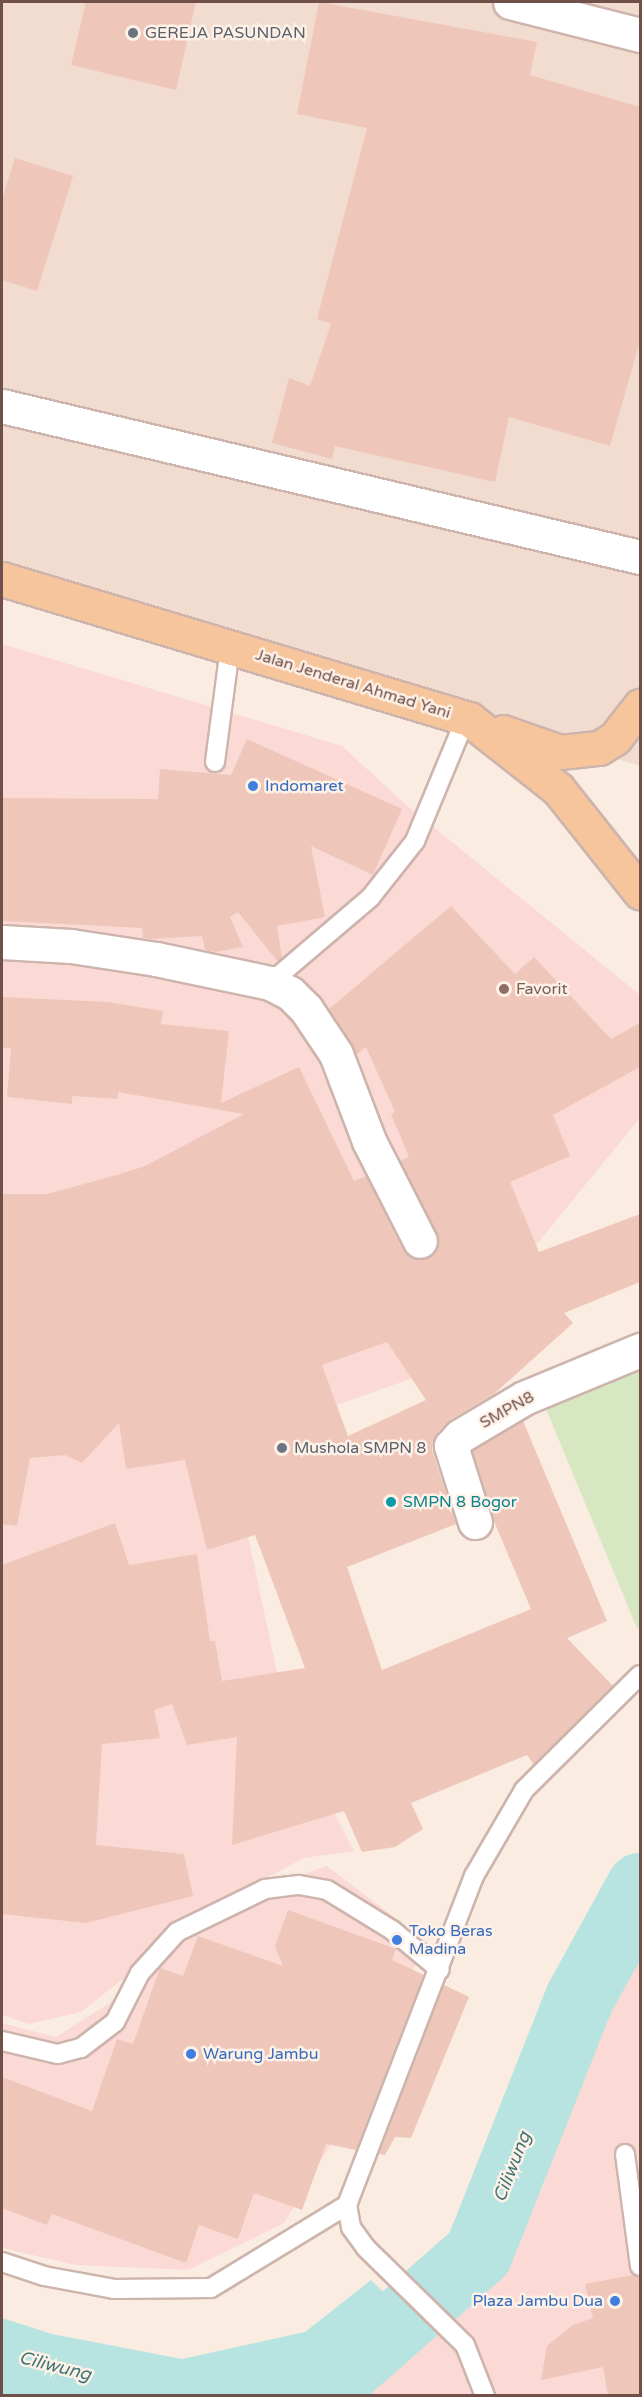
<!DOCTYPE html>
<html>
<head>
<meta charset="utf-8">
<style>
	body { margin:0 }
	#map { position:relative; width:642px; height:2397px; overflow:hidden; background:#fbece1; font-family:"Varela Round",sans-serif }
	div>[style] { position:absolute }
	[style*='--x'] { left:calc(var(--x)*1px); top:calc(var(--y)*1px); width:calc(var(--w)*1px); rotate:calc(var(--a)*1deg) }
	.residential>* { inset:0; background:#f2dcd0 }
	.commercial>* { inset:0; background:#fbdad5 }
	.green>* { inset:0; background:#d7e7c1 }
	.water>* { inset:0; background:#b7e3e1 }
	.river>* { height:69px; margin:-34.5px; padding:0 34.5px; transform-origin:34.5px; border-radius:34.5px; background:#b7e3e1 }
	.building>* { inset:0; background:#efc6ba }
	.roads { filter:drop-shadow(2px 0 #cdb4ac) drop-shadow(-2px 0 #cdb4ac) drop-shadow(0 2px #cdb4ac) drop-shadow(0 -2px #cdb4ac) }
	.service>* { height:18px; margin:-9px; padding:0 9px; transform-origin:9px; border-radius:9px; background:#fff }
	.minor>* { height:33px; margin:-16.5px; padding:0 16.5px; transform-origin:16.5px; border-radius:16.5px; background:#fff }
	.primary>* { height:33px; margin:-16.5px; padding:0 16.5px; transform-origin:16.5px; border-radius:16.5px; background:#f7c59c }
	.dots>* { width:16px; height:16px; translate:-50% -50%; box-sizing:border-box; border:3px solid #fef1e7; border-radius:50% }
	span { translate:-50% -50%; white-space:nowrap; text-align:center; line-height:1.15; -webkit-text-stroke:5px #fef1e7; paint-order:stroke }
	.worship-label { font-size:16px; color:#5b616d }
	.left { translate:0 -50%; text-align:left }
	.street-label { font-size:16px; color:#705049 }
	.shop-label { font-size:16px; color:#366cbe }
	.right { translate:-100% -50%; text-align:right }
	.education-label { font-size:16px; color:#785e54 }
	.culture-label { font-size:16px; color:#0d838f }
	.water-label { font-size:18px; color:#3f7675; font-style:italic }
	.frame { position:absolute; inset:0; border:3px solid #705049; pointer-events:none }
</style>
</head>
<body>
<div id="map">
	<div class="residential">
		<div style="clip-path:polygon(2px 2px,640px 2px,640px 766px,2px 568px)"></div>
	</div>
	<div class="commercial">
		<div style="clip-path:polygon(2px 644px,342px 746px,404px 803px,640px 995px,640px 1118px,433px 1371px,236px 1441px,238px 1489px,278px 1677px,330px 1805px,354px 1851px,304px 1858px,214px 1906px,327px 1866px,403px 1924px,417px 1962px,401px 1991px,374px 2071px,284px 2223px,188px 2270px,76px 2265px,2px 2248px,2px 2023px,56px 2037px,111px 2002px,137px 1968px,81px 2012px,29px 2024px,2px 2015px)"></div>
		<div style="clip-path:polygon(640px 1920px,640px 2395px,321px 2396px,385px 2371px,541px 2191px)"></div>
	</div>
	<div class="green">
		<div style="clip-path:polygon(640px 1364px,640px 1628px,637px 1628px,546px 1409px)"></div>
	</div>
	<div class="water">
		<div style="clip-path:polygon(371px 2280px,419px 2327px,347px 2379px,314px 2395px,2px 2395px,2px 2318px,52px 2334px,182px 2359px,305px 2332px)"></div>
	</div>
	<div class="river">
		<div style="--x:315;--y:2396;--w:217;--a:-41.3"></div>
		<div style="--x:478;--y:2253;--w:274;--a:-68.4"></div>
		<div style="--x:579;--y:1998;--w:127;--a:-61.2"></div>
	</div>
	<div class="building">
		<div style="clip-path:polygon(86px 2px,196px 2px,176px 90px,71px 65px)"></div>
		<div style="clip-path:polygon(319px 2px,537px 42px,530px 75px,640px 107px,640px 341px,610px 446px,509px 417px,495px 482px,335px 446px,332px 459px,272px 443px,289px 378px,310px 386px,331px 324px,317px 319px,367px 128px,297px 114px)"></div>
		<div style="clip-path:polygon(15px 158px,73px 176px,37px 291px,2px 280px,2px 199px)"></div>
		<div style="clip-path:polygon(247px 739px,402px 809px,373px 875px,311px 846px,325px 917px,277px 926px,282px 958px,278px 962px,238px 912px,230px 917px,243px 947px,215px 952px,205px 950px,202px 936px,152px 939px,143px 938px,142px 928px,2px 921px,2px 798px,158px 799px,160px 769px,231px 775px)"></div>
		<div style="clip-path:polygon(evenodd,451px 906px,515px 974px,534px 957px,611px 1039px,640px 1023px,640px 1067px,553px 1115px,570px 1156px,510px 1182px,539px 1252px,640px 1214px,640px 1282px,564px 1313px,573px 1323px,494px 1394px,450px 1420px,437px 1433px,432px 1450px,456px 1524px,347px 1567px,382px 1670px,531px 1609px,493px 1519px,472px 1451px,523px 1421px,607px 1621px,567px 1638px,613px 1686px,534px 1765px,527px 1755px,411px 1803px,423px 1829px,395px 1847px,362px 1852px,344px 1811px,232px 1845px,237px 1737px,187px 1745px,172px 1704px,154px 1710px,160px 1738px,102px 1744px,96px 1845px,184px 1854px,193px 1896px,86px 1923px,2px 1914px,2px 1565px,115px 1523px,129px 1565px,197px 1554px,210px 1641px,215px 1641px,222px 1681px,305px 1668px,255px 1535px,207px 1550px,185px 1460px,126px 1469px,119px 1423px,82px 1463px,65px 1455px,30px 1458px,17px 1526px,2px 1524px,2px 1194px,47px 1194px,117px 1175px,145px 1166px,244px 1114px,118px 1092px,118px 1099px,72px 1096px,72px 1104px,7px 1097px,11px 1048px,2px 1048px,2px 997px,108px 1002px,163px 1011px,161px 1024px,229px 1031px,221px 1103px,299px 1067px,354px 1181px,366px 1176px,403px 1250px,420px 1260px,435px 1252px,439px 1241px,400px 1161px,409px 1157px,391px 1114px,395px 1112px,366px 1047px,356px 1055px,329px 1009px,451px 906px,387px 1342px,426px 1400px,348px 1436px,322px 1365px,387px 1342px)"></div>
		<div style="clip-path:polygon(288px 1910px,396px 1949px,392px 1960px,424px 1975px,356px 2150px,326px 2144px,302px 2210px,254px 2193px,238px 2239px,199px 2225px,186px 2263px,52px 2214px,47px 2225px,2px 2208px,2px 2077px,92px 2111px,117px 2039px,133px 2044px,160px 1968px,183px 1976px,198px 1936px,283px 1966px,275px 1946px)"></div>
		<div style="clip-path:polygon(444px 1985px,469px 1997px,411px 2138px,395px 2137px,385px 2155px,379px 2154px)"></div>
		<div style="clip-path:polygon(633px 2275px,640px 2277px,640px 2396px,608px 2396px,603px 2367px,541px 2380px,547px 2346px,573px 2325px,593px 2318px,585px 2284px)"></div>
	</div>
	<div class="roads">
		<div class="service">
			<div style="--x:215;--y:762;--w:115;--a:-82.5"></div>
			<div style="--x:270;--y:983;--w:131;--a:-40.4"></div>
			<div style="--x:370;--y:898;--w:73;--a:-51.7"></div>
			<div style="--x:415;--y:841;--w:133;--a:-67.5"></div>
			<div style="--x:2;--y:2041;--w:57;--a:13.1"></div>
			<div style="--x:58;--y:2054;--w:24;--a:-15"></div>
			<div style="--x:81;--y:2048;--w:43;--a:-37.4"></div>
			<div style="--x:115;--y:2022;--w:55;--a:-63"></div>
			<div style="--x:140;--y:1973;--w:55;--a:-47.9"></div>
			<div style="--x:177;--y:1932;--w:98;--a:-26"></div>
			<div style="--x:265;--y:1889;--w:34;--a:-7"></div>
			<div style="--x:299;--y:1885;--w:28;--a:10"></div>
			<div style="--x:327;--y:1890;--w:76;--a:31.6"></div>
			<div style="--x:392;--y:1930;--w:62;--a:39.8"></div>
			<div style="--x:625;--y:2154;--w:113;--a:82.4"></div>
			<div style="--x:2;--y:2262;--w:44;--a:18.4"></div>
			<div style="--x:44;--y:2276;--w:71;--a:10.5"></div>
			<div style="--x:114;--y:2289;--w:97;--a:-0.6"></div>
			<div style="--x:211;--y:2288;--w:159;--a:-31.4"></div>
			<div style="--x:485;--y:2396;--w:55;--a:-111.4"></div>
			<div style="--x:465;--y:2345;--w:139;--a:-135.6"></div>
			<div style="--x:366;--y:2248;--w:26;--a:-126"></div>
			<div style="--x:351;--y:2227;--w:22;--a:-100"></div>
			<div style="--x:347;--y:2205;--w:353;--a:-68.9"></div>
			<div style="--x:474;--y:1876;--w:99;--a:-59.8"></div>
			<div style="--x:524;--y:1790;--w:163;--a:-44.8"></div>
		</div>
		<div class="minor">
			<div style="--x:510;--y:2;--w:134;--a:14.2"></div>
			<div style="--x:2;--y:406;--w:656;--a:13.32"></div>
			<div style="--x:2;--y:942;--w:69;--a:3.3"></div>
			<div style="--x:71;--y:946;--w:86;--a:8.7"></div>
			<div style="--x:156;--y:959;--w:116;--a:11.9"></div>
			<div style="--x:270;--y:983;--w:22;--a:27"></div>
			<div style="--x:290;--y:993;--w:23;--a:45"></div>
			<div style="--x:306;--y:1009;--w:54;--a:56.3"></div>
			<div style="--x:336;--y:1054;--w:93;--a:69.2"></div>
			<div style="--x:369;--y:1141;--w:112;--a:63"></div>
			<div style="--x:475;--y:1522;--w:80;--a:-107.5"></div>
			<div style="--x:451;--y:1446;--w:13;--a:-48"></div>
			<div style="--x:460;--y:1436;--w:74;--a:-30.7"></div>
			<div style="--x:524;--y:1398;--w:126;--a:-22.5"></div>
		</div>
		<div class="primary">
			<div style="--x:2;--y:579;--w:488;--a:16.7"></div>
			<div style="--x:469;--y:719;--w:113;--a:38.2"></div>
			<div style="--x:558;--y:789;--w:132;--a:51.5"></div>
			<div style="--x:503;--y:732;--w:60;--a:19.3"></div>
			<div style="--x:560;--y:752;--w:39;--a:-6"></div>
			<div style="--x:599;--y:748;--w:19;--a:-32"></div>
			<div style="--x:615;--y:738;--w:41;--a:-52"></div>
		</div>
	</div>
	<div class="dots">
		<div style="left:133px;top:33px;background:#6b7280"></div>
		<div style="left:253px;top:786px;background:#3f7fe0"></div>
		<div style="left:504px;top:989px;background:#8d6e63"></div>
		<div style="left:282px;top:1448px;background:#6b7280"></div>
		<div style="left:391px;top:1502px;background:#0f9aa8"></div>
		<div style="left:397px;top:1940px;background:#3f7fe0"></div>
		<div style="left:191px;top:2054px;background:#3f7fe0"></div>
		<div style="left:615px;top:2301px;background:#3f7fe0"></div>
	</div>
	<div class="worship-label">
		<span class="left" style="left:145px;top:33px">GEREJA PASUNDAN</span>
		<span class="left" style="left:294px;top:1448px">Mushola SMPN 8</span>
	</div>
	<div class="street-label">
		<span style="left:353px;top:684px;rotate:17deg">Jalan Jenderal Ahmad Yani</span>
		<span style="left:507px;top:1410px;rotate:-29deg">SMPN8</span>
	</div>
	<div class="shop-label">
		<span class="left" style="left:265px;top:786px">Indomaret</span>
		<span class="left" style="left:409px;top:1940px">Toko Beras<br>Madina</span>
		<span class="left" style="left:203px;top:2054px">Warung Jambu</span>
		<span class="right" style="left:603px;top:2301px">Plaza Jambu Dua</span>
	</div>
	<div class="education-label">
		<span class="left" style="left:516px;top:989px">Favorit</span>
	</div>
	<div class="culture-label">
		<span class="left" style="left:403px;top:1502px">SMPN 8 Bogor</span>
	</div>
	<div class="water-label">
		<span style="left:512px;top:2167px;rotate:-69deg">Ciliwung</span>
		<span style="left:55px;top:2366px;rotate:14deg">Ciliwung</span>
	</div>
	<div class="frame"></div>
</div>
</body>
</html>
